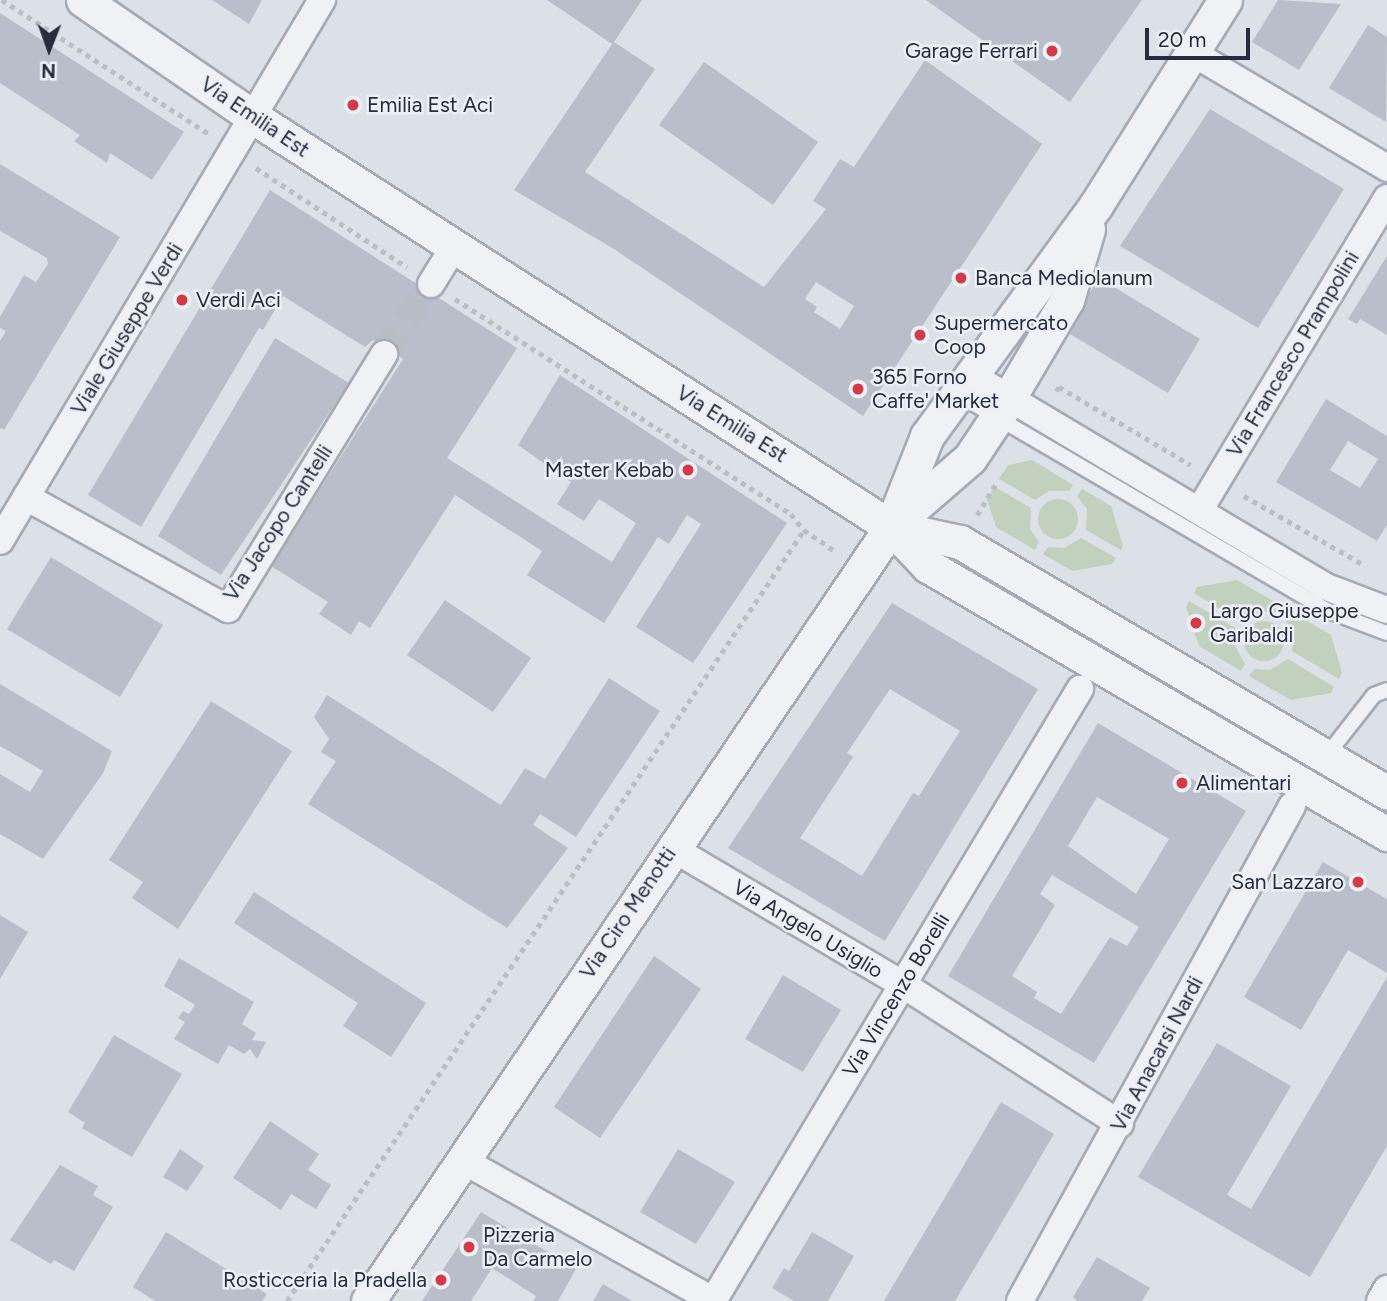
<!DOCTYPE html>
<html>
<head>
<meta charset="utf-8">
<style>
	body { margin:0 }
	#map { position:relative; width:1387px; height:1301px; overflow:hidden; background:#dce0e7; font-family:Figtree,sans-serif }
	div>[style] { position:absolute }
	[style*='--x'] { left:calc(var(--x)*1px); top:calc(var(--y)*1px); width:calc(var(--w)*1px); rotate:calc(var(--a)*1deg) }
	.green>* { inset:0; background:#c1d1bd }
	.round { border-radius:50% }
	.building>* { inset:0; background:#b9beca }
	.minor-tunnel>* { height:26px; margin-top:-13px; transform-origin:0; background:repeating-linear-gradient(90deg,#b8bcc5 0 26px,transparent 0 39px) }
	.path>* { height:4.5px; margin-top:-2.25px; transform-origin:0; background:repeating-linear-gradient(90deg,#bbbec5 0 5px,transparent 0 10px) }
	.roads { filter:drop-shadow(2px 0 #a5aab4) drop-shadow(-2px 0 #a5aab4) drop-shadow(0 2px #a5aab4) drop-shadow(0 -2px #a5aab4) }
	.service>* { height:14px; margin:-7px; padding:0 7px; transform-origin:7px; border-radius:7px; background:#eff1f5 }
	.minor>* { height:26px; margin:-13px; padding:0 13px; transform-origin:13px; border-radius:13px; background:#eff1f5 }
	.tertiary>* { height:33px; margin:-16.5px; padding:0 16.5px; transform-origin:16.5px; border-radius:16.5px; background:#eff1f5 }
	.dots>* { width:19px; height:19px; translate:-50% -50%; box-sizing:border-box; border:4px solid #eceff5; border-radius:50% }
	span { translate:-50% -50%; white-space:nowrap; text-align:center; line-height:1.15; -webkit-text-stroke:5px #eceff5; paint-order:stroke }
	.poi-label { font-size:21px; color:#262c3e }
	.right { translate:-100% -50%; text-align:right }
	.left { translate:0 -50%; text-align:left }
	.street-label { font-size:21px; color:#262c3e }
	.north { position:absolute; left:14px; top:14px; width:70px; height:70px; -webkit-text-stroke:5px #eceff5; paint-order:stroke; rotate:181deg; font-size:19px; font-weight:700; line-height:28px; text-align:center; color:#262c3e }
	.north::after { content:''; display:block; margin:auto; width:24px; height:32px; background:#262c3e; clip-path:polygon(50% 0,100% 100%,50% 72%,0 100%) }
	.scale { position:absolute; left:1145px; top:28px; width:105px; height:32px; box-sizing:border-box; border:4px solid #262c3e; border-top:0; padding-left:9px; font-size:21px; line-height:24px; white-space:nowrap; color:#262c3e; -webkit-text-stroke:5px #eceff5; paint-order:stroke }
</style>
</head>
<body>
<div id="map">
	<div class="green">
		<div style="clip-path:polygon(1032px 460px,1073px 485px,1069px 491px,1049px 491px,1035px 500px,999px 479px,1008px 465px)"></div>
		<div style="clip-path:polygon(995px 487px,1031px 508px,1030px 529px,1039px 542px,1035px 550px,996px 527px,987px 499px)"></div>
		<div style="clip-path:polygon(1082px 489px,1111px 506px,1123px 546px,1121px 550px,1086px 530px,1087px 509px,1077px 496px)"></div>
		<div class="round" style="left:1038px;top:499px;width:40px;height:40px"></div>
		<div style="clip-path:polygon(1081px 538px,1116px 558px,1112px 564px,1072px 571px,1043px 554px,1048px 547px,1064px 548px)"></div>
		<div style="clip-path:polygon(1237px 580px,1280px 605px,1275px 613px,1260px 611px,1241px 622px,1194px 593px,1197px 587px)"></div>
		<div style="clip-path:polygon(1189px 601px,1237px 629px,1235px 646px,1245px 664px,1241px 671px,1199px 646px,1186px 607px)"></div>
		<div style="clip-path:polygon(1288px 610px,1331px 635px,1342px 673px,1339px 679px,1292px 651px,1293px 631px,1283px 618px)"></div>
		<div class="round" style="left:1244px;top:621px;width:40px;height:40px"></div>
		<div style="clip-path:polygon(1288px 659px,1334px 687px,1331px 693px,1291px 700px,1249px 676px,1254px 669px,1270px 670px)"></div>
	</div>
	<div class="building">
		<div style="clip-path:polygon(212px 0,262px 0,249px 24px)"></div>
		<div style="clip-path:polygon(evenodd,547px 0,642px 0,614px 42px,655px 69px,585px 172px,764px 287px,826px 209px,813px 201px,840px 159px,854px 167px,925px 60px,1042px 144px,863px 416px,614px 249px,514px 190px,612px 44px,547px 0,816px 282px,854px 306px,840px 329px,814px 312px,817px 307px,805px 299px,816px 282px)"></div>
		<div style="clip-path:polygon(926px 0,1142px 0,1070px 102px)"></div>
		<div style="clip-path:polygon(1278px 0,1341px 4px,1299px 70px,1252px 42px)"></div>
		<div style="clip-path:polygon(0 13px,184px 132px,152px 180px,110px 153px,107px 163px,74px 141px,80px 135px,0 83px)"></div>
		<div style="clip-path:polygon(1368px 25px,1387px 37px,1386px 122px,1329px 88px)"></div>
		<div style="clip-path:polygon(704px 62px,818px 142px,773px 205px,659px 125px)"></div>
		<div style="clip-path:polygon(1210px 109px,1344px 189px,1258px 328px,1120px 246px)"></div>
		<div style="clip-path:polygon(0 164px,120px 237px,4px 430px,0 428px,0 341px,6px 331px,0 328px,0 317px,24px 275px,36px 282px,48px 264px,47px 258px,0 231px)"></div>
		<div style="clip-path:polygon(270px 190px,517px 348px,447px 458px,612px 562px,636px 523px,599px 499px,584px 521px,557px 504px,571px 482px,518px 445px,560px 375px,787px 523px,693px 663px,636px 627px,701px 524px,687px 515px,669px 544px,658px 537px,604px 623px,527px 575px,542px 551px,455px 495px,370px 628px,359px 621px,351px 635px,319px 614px,328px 602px,271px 566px,403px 359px,373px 340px,365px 347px,283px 296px,263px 330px,259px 328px,141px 527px,88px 495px)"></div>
		<div style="clip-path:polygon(1387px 256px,1387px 335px,1360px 319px,1357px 324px,1348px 319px)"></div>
		<div style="clip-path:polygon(1099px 278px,1200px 339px,1168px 393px,1065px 331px)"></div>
		<div style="clip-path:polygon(275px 338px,349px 383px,221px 575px,158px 536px)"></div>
		<div style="clip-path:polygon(evenodd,1326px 399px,1387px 436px,1387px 525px,1377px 541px,1276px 482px,1326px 399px,1348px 441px,1378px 459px,1360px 488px,1330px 470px,1348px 441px)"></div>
		<div style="clip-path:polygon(51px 557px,163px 625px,120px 697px,7px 629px)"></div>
		<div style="clip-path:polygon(445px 600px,531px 658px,493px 712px,407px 655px)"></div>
		<div style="clip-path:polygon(evenodd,892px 603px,1038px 689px,885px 941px,728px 848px,892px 603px,890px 689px,960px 731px,919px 796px,913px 793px,862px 876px,800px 838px,853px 757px,847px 753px,890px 689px)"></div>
		<div style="clip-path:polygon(609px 678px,660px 711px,576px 837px,540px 814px,533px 825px,568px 848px,507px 928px,308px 804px,336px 761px,321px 752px,329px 739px,314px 717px,327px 695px,501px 805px,525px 768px,545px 779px)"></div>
		<div style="clip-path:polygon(0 684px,112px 751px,103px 773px,43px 859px,0 834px,0 774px,30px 792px,43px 771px,0 746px)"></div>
		<div style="clip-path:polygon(211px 701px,292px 751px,178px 929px,132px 898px,143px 882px,109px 860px)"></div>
		<div style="clip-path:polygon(evenodd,1098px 723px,1246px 811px,1094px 1063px,948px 976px,1098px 723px,1097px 797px,1169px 839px,1136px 894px,1068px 846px,1097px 797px,1098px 723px,1052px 875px,1139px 927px,1127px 946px,1110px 937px,1061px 1014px,1034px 998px,1037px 992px,1012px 976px,1055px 905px,1040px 894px,1052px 875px)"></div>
		<div style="clip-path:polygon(1323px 862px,1387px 899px,1387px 973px,1348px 950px,1301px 1030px,1244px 997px)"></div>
		<div style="clip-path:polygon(254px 892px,426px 1003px,391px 1057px,343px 1026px,358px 1003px,234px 923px)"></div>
		<div style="clip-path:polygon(0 915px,28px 932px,0 979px)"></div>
		<div style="clip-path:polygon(654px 956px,701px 989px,600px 1138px,554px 1107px)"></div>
		<div style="clip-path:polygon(179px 958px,254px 1002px,242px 1024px,256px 1033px,252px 1040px,266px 1042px,257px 1059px,250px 1049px,244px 1054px,229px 1045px,218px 1064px,174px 1039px,185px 1022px,178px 1018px,183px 1011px,189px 1014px,195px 1005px,164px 986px)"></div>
		<div style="clip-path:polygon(783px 975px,841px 1010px,803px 1072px,745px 1039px)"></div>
		<div style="clip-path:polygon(1387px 977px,1387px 1146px,1310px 1277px,1138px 1177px,1217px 1043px,1291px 1086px,1227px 1195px,1251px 1209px)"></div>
		<div style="clip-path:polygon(114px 1035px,182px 1074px,132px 1157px,82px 1128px,85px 1123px,68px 1112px)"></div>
		<div style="clip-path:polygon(1001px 1102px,1054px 1134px,1020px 1192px,955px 1301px,884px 1301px)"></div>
		<div style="clip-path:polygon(270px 1121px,319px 1154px,308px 1170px,331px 1185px,316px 1209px,291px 1194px,281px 1210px,233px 1178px)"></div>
		<div style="clip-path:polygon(180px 1149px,204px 1166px,187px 1191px,163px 1177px)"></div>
		<div style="clip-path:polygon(678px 1149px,735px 1182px,696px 1244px,640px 1212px)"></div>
		<div style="clip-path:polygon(60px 1165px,98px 1186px,93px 1195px,113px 1207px,74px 1271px,54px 1260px,51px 1264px,10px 1240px)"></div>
		<div style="clip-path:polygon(481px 1212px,576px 1269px,558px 1301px,533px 1301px,536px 1296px,492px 1268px,471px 1301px,422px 1301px)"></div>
		<div style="clip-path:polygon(166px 1232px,267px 1294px,262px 1301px,155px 1301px,133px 1287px)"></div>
		<div style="clip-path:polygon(812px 1232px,854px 1256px,828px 1301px,794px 1301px,772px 1288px,784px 1268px,789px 1271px)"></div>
		<div style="clip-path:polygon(1097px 1257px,1150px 1288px,1142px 1301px,1077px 1301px,1073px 1297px)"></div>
		<div style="clip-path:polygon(603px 1284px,632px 1301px,593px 1301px)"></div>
	</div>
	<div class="minor-tunnel">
		<div style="--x:384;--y:354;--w:84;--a:-56.1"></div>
	</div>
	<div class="path">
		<div style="--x:2;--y:0;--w:247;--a:32.9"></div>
		<div style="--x:256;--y:168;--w:181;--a:33.3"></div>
		<div style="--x:455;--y:299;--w:399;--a:32.6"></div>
		<div style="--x:791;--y:514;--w:21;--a:51"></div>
		<div style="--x:1056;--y:391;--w:5;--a:-53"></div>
		<div style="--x:1059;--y:387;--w:153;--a:30.6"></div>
		<div style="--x:1244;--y:496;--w:138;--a:29.9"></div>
		<div style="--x:977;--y:515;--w:37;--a:-59"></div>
		<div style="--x:287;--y:1301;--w:928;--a:-56.16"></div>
		<div style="--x:804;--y:530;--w:36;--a:34"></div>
	</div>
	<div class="roads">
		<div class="service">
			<div style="--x:957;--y:394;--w:428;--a:30.3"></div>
			<div style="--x:1326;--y:610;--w:65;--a:20.7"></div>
			<div style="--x:1327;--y:755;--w:76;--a:-51.9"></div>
			<div style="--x:1374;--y:695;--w:14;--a:-21"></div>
		</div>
		<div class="minor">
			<div style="--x:1191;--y:52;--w:228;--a:30.6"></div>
			<div style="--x:431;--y:284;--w:46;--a:-58.4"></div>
			<div style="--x:969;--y:374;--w:413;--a:30.8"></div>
			<div style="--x:1324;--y:586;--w:67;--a:20.9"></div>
			<div style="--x:26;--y:497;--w:231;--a:29"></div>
			<div style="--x:228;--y:609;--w:299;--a:-58.5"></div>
			<div style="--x:1199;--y:511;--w:365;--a:-59"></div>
			<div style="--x:0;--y:541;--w:630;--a:-59.24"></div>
			<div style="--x:672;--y:848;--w:267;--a:30.6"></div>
			<div style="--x:902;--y:984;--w:259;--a:32.7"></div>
			<div style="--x:462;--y:1160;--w:289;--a:29.2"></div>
			<div style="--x:713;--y:1301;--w:714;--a:-59.05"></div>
			<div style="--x:1020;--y:1301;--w:565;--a:-61.21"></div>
			<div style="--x:1380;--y:1301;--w:14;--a:-60"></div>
		</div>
		<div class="tertiary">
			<div style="--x:83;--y:0;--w:206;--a:34.5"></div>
			<div style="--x:253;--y:117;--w:758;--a:32.73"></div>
			<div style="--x:891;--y:527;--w:54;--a:46.5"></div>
			<div style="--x:928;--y:566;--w:532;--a:30.28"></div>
			<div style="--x:895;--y:523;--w:99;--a:-40.9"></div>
			<div style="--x:970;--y:458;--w:50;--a:-56.3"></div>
			<div style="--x:998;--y:416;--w:135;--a:-59.3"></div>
			<div style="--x:1067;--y:300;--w:74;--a:-73.5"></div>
			<div style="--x:891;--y:527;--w:71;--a:12.3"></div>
			<div style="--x:960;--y:542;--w:495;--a:30.4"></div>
			<div style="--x:368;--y:1301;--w:934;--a:-55.95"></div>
			<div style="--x:891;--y:527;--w:98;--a:-68.4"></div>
			<div style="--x:927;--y:436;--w:286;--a:-53.8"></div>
			<div style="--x:1096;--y:205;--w:242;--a:-57.8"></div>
		</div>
	</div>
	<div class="dots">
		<div style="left:1052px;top:51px;background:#d23b45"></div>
		<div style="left:353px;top:105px;background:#d23b45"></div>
		<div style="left:961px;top:278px;background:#d23b45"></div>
		<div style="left:182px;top:300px;background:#d23b45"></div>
		<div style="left:920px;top:335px;background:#d23b45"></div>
		<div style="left:858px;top:389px;background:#d23b45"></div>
		<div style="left:688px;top:470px;background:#d23b45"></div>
		<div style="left:1196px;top:623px;background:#d23b45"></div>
		<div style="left:1182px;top:783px;background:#d23b45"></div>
		<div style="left:1358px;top:882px;background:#d23b45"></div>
		<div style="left:469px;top:1247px;background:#d23b45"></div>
		<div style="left:441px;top:1280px;background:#d23b45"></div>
	</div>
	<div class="poi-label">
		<span class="right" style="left:1038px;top:51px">Garage Ferrari</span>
		<span class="left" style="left:367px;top:105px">Emilia Est Aci</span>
		<span class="left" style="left:975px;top:278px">Banca Mediolanum</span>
		<span class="left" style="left:196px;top:300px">Verdi Aci</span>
		<span class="left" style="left:934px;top:335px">Supermercato<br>Coop</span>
		<span class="left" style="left:872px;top:389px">365 Forno<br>Caffe' Market</span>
		<span class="right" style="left:674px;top:470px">Master Kebab</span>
		<span class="left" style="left:1210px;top:623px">Largo Giuseppe<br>Garibaldi</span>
		<span class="left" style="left:1196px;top:783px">Alimentari</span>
		<span class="right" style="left:1344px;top:882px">San Lazzaro</span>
		<span class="left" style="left:483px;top:1247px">Pizzeria<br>Da Carmelo</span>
		<span class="right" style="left:427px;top:1280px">Rosticceria la Pradella</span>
	</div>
	<div class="street-label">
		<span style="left:255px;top:117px;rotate:34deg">Via Emilia Est</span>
		<span style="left:127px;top:329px;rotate:-59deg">Viale Giuseppe Verdi</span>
		<span style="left:1293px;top:354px;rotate:-59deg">Via Francesco Prampolini</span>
		<span style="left:732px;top:424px;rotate:32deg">Via Emilia Est</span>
		<span style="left:278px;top:523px;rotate:-57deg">Via Jacopo Cantelli</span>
		<span style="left:628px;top:913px;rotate:-56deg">Via Ciro Menotti</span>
		<span style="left:808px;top:929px;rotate:31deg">Via Angelo Usiglio</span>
		<span style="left:896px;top:995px;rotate:-59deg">Via Vincenzo Borelli</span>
		<span style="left:1157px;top:1054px;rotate:-62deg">Via Anacarsi Nardi</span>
	</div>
	<div class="north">N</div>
	<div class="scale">20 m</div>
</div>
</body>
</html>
